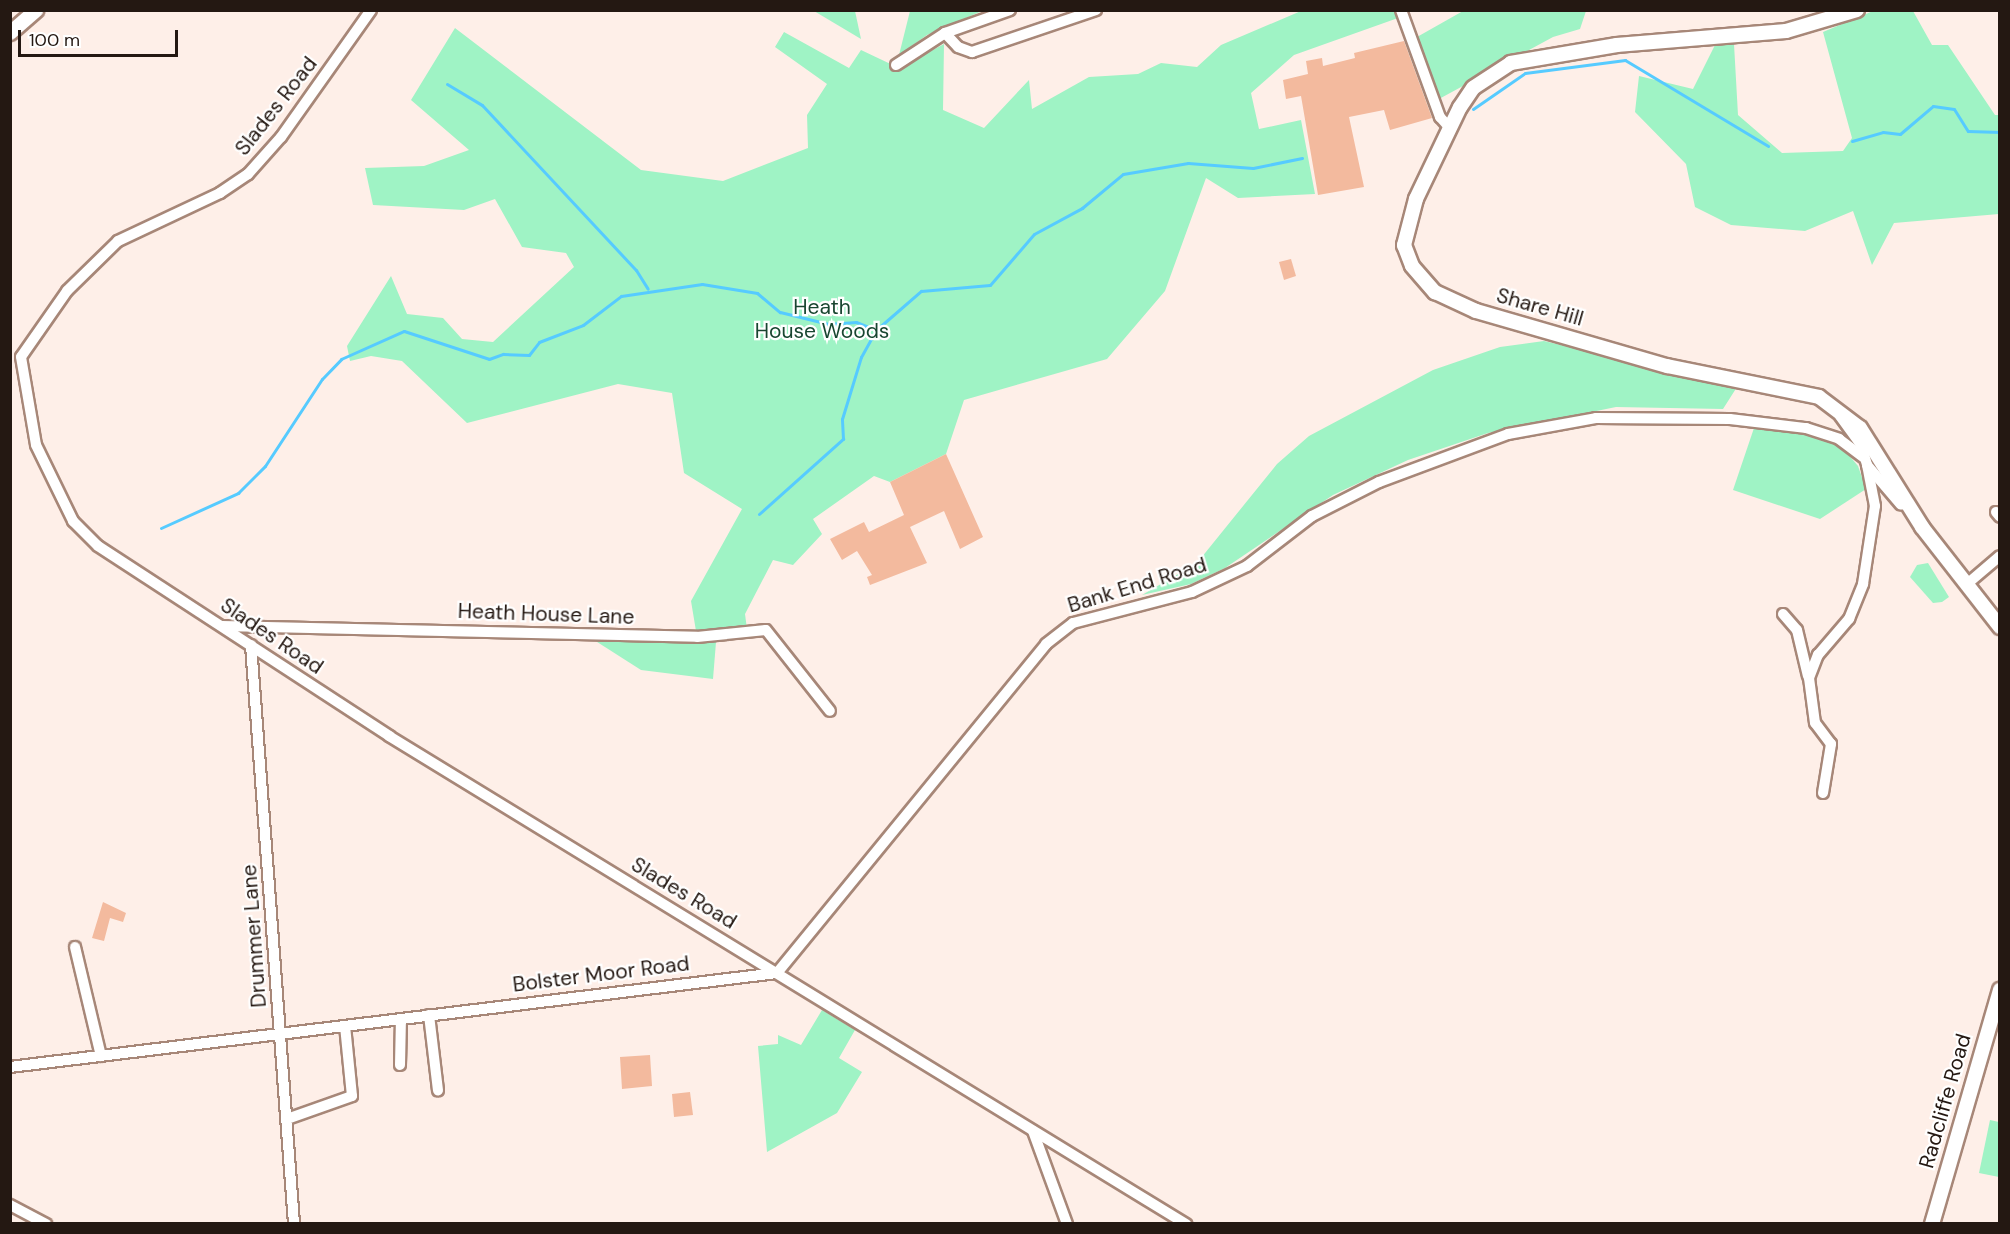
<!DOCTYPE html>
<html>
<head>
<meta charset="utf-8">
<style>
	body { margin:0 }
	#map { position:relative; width:2010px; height:1234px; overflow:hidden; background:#feefe8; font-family:"DM Sans",sans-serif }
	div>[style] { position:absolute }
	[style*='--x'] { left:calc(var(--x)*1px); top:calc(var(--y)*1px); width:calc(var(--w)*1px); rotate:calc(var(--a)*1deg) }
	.green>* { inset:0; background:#9ff3c5 }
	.stream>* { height:3px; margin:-1.5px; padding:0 1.5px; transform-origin:1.5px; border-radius:1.5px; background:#56cbff }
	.building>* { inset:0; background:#f3ba9e }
	.roads { filter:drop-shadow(2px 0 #a78778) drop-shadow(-2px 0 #a78778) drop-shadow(0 2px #a78778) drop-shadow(0 -2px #a78778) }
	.minor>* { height:10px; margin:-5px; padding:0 5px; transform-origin:5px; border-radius:5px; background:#fff }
	.tertiary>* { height:14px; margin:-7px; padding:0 7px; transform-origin:7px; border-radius:7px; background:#fff }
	span { translate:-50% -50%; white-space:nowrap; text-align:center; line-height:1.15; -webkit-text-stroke:4.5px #fff; paint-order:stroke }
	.street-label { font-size:21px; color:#241812 }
	.park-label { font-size:21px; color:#184630 }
	.frame { position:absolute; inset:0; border:12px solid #241812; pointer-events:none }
	.scale { position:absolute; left:18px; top:30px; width:160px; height:27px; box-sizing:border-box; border:3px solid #241812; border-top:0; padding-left:8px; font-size:18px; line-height:21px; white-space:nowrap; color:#241812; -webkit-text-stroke:4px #fff; paint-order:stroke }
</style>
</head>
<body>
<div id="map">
	<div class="green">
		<div style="clip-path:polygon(814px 11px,855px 11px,861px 39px)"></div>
		<div style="clip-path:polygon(910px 11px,910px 10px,982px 11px,927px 35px,899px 55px)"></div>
		<div style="clip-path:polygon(1301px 11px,1395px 11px,1398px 18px,1294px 55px,1251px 93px,1259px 129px,1301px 120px,1315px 194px,1238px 198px,1206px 178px,1165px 291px,1107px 359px,964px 400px,946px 454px,890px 482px,874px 476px,813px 519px,822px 534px,793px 565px,773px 560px,745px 614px,747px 629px,697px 637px,691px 601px,742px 509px,684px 473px,672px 393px,618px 384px,467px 423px,402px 361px,371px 356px,350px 361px,347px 346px,391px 276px,407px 314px,443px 318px,462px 339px,493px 342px,574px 267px,566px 253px,522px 247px,495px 199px,464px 210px,373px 205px,365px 168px,424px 166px,469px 150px,411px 100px,455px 28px,641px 170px,723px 181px,808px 148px,807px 115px,827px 84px,775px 47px,784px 32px,849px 68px,861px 50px,899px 68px,944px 44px,943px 110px,984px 128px,1029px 80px,1032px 109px,1089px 77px,1138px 74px,1161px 63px,1197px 67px,1221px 45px)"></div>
		<div style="clip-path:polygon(1463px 11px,1586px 11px,1580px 29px,1553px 37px,1439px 99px,1417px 37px)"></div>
		<div style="clip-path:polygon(1873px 11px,1913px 11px,1932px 45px,1948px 45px,1995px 115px,1999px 115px,1999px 214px,1894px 223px,1872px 265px,1853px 211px,1805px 231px,1731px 225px,1695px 207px,1686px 164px,1635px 112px,1639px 76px,1693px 89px,1716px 43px,1734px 44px,1738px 115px,1782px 153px,1843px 151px,1852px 138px,1823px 32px)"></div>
		<div style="clip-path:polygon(1544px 341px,1737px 387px,1723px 409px,1616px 407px,1488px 433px,1408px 460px,1333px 495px,1225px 568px,1191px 584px,1142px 595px,1197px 563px,1277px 464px,1309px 436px,1433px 370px,1500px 347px)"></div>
		<div style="clip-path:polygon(1754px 428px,1809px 434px,1842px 447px,1858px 466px,1866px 489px,1820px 519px,1733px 490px)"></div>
		<div style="clip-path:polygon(1928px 563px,1949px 597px,1942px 602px,1933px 603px,1910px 577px,1917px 565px)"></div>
		<div style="clip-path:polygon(594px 640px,716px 642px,713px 679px,641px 670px)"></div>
		<div style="clip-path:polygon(822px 1010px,855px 1030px,839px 1058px,862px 1072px,837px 1113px,767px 1152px,758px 1046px,778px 1044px,778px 1035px,801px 1045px)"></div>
		<div style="clip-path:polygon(1990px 1120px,1999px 1122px,1999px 1177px,1979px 1173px)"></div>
	</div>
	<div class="stream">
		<div style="--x:447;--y:84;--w:41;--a:31"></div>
		<div style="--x:482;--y:105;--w:226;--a:47"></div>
		<div style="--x:636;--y:270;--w:22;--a:58"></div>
		<div style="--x:1473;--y:109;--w:63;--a:-34.7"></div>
		<div style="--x:1525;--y:73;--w:101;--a:-7.4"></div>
		<div style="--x:1625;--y:60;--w:167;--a:31"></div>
		<div style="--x:1852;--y:141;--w:32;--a:-16"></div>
		<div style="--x:1883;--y:132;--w:17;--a:7"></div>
		<div style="--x:1900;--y:134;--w:43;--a:-40.3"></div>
		<div style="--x:1933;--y:106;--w:21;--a:8"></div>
		<div style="--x:1954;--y:109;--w:26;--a:58"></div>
		<div style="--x:1968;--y:131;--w:32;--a:2"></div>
		<div style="--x:759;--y:514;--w:113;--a:-41.8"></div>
		<div style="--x:843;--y:439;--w:20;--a:-93"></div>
		<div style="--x:842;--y:419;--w:65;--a:-73"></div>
		<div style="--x:861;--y:357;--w:31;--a:-61"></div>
		<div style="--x:161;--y:528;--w:85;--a:-24.4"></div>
		<div style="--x:238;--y:493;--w:38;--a:-45"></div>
		<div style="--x:265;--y:466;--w:104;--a:-56.8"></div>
		<div style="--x:322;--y:379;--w:28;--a:-46"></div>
		<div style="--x:341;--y:359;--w:69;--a:-24"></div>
		<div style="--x:404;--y:331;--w:89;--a:18.2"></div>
		<div style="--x:489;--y:359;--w:15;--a:-20"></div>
		<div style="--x:503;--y:354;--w:26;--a:2"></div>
		<div style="--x:529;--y:355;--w:16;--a:-52"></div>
		<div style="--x:539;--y:342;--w:47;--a:-21.1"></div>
		<div style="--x:583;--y:325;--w:48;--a:-37.3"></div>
		<div style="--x:621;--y:296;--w:82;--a:-8.4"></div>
		<div style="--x:702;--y:284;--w:56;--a:9.3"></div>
		<div style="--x:757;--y:293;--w:30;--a:40"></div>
		<div style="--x:780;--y:312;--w:50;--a:13.8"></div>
		<div style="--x:829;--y:324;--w:27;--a:-4"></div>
		<div style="--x:856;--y:322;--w:22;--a:22"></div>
		<div style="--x:876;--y:330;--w:60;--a:-40.9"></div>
		<div style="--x:921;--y:291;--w:69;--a:-5"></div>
		<div style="--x:990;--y:285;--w:67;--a:-49.2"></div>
		<div style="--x:1034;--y:234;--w:55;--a:-28.4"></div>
		<div style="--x:1082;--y:208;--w:53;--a:-39.7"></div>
		<div style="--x:1123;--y:174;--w:66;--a:-9.6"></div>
		<div style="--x:1188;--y:163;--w:65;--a:4.4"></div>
		<div style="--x:1253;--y:168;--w:50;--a:-11.5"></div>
	</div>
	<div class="building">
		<div style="clip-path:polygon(1404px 41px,1432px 118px,1390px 130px,1384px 110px,1349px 117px,1364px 187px,1318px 195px,1301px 96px,1286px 99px,1283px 80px,1308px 74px,1306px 61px,1322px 58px,1323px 66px,1355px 58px,1354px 53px)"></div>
		<div style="clip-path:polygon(1291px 259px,1296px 276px,1284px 280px,1279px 262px)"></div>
		<div style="clip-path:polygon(946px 454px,983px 537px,960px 549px,944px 511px,910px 527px,927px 563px,870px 585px,867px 577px,872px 575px,857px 551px,842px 560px,830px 539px,864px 522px,869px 532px,904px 515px,890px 482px)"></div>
		<div style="clip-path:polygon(103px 902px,126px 913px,123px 922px,110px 918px,104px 941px,92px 938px)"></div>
		<div style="clip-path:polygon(650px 1055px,652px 1086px,622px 1089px,620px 1057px)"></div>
		<div style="clip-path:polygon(690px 1092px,693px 1115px,674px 1117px,672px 1094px)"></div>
	</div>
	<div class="roads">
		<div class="minor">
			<div style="--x:371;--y:10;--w:156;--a:125.3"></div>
			<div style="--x:281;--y:137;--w:50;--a:131.7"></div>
			<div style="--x:248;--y:174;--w:34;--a:146"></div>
			<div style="--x:220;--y:193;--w:113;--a:154.8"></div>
			<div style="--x:118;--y:241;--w:71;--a:135.6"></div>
			<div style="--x:67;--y:291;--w:80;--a:124.9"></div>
			<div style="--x:21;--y:357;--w:89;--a:80.3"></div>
			<div style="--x:36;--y:445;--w:85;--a:64"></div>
			<div style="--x:73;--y:521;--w:35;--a:45"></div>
			<div style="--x:98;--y:546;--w:348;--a:33.1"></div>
			<div style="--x:389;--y:736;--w:935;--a:31.48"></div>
			<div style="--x:1401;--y:10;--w:114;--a:70"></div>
			<div style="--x:1440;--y:117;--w:15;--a:48"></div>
			<div style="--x:945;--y:33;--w:19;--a:47"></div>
			<div style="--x:958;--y:47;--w:15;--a:20"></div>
			<div style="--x:972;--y:52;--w:131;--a:-18.7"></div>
			<div style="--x:896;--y:65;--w:59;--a:-33.1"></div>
			<div style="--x:945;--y:33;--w:69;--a:-19.5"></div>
			<div style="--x:1840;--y:416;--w:36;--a:54"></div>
			<div style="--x:1861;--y:445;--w:21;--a:73"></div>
			<div style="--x:1867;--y:465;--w:52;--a:49.6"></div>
			<div style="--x:1996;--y:512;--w:6;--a:51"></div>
			<div style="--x:1967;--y:584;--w:43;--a:-40.3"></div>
			<div style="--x:1783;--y:614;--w:21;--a:49"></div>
			<div style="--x:1797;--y:630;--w:47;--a:76.6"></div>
			<div style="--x:222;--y:626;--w:475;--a:1.3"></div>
			<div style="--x:697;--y:637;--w:69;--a:-5.8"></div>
			<div style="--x:766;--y:630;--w:103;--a:51.7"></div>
			<div style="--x:251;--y:645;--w:581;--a:85.75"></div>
			<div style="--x:1823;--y:793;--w:50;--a:-80.7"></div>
			<div style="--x:1831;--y:744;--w:26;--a:-127"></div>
			<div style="--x:1815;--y:723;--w:45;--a:-97.6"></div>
			<div style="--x:1809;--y:678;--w:25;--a:-69"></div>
			<div style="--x:1818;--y:655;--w:48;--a:-49.3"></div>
			<div style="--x:1849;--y:619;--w:38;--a:-68"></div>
			<div style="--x:1863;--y:584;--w:79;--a:-81.3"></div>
			<div style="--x:1875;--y:506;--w:42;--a:-101"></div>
			<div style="--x:75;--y:947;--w:112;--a:76.6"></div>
			<div style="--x:777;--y:973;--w:425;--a:-50.7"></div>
			<div style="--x:1046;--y:644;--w:34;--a:-38"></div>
			<div style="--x:1073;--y:623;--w:123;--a:-14.6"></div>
			<div style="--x:1192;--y:592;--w:61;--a:-25.3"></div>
			<div style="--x:1247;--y:566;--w:82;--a:-37.6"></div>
			<div style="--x:1312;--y:516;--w:75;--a:-26.9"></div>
			<div style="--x:1379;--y:482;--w:138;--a:-20.4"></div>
			<div style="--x:1508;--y:434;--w:89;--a:-10.3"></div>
			<div style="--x:1596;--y:418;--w:134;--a:0.4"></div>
			<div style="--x:1730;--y:419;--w:77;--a:6.8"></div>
			<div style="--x:1806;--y:428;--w:35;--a:18"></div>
			<div style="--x:1839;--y:439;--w:30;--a:37"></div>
			<div style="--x:429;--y:1015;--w:76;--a:83.2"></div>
			<div style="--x:400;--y:1065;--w:46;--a:-88.8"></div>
			<div style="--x:10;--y:1067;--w:773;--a:-6.99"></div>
			<div style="--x:287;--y:1119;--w:69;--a:-19.5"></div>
			<div style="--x:352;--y:1096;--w:70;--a:-95.7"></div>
			<div style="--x:1033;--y:1131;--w:99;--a:69.9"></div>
			<div style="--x:10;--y:1205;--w:41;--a:27.8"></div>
		</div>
		<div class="tertiary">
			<div style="--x:1857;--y:10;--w:74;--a:163.5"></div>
			<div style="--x:1786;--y:31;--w:170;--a:175.3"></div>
			<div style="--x:1617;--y:45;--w:108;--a:170.4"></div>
			<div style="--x:1511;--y:63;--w:45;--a:146.7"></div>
			<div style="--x:1473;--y:88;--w:23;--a:124"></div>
			<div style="--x:1460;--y:107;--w:102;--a:115.6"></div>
			<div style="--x:1416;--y:199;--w:48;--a:104.6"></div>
			<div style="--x:1404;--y:245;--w:22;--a:69"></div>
			<div style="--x:1412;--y:266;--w:35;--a:49"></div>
			<div style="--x:1435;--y:292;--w:45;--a:24.9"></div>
			<div style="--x:1476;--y:311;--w:199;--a:16.1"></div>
			<div style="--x:1667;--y:366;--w:155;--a:11.5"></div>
			<div style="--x:1819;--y:397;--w:51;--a:37.1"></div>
			<div style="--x:1860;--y:428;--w:117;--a:57.9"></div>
			<div style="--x:1922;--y:527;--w:127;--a:52"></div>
			<div style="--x:10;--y:33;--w:35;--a:-41"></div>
			<div style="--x:1932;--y:1224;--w:244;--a:-73.8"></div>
		</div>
	</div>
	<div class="street-label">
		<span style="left:276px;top:106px;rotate:-52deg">Slades Road</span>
		<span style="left:1540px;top:307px;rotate:16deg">Share Hill</span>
		<span style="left:1137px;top:585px;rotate:-17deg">Bank End Road</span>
		<span style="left:546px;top:614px;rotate:2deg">Heath House Lane</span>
		<span style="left:272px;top:636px;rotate:34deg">Slades Road</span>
		<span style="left:684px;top:893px;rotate:31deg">Slades Road</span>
		<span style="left:254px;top:936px;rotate:-94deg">Drummer Lane</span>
		<span style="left:601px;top:974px;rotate:-7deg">Bolster Moor Road</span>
		<span style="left:1945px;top:1101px;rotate:-74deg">Radcliffe Road</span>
	</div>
	<div class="park-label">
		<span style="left:822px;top:319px">Heath<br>House Woods</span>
	</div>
	<div class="frame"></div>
	<div class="scale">100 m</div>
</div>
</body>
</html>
